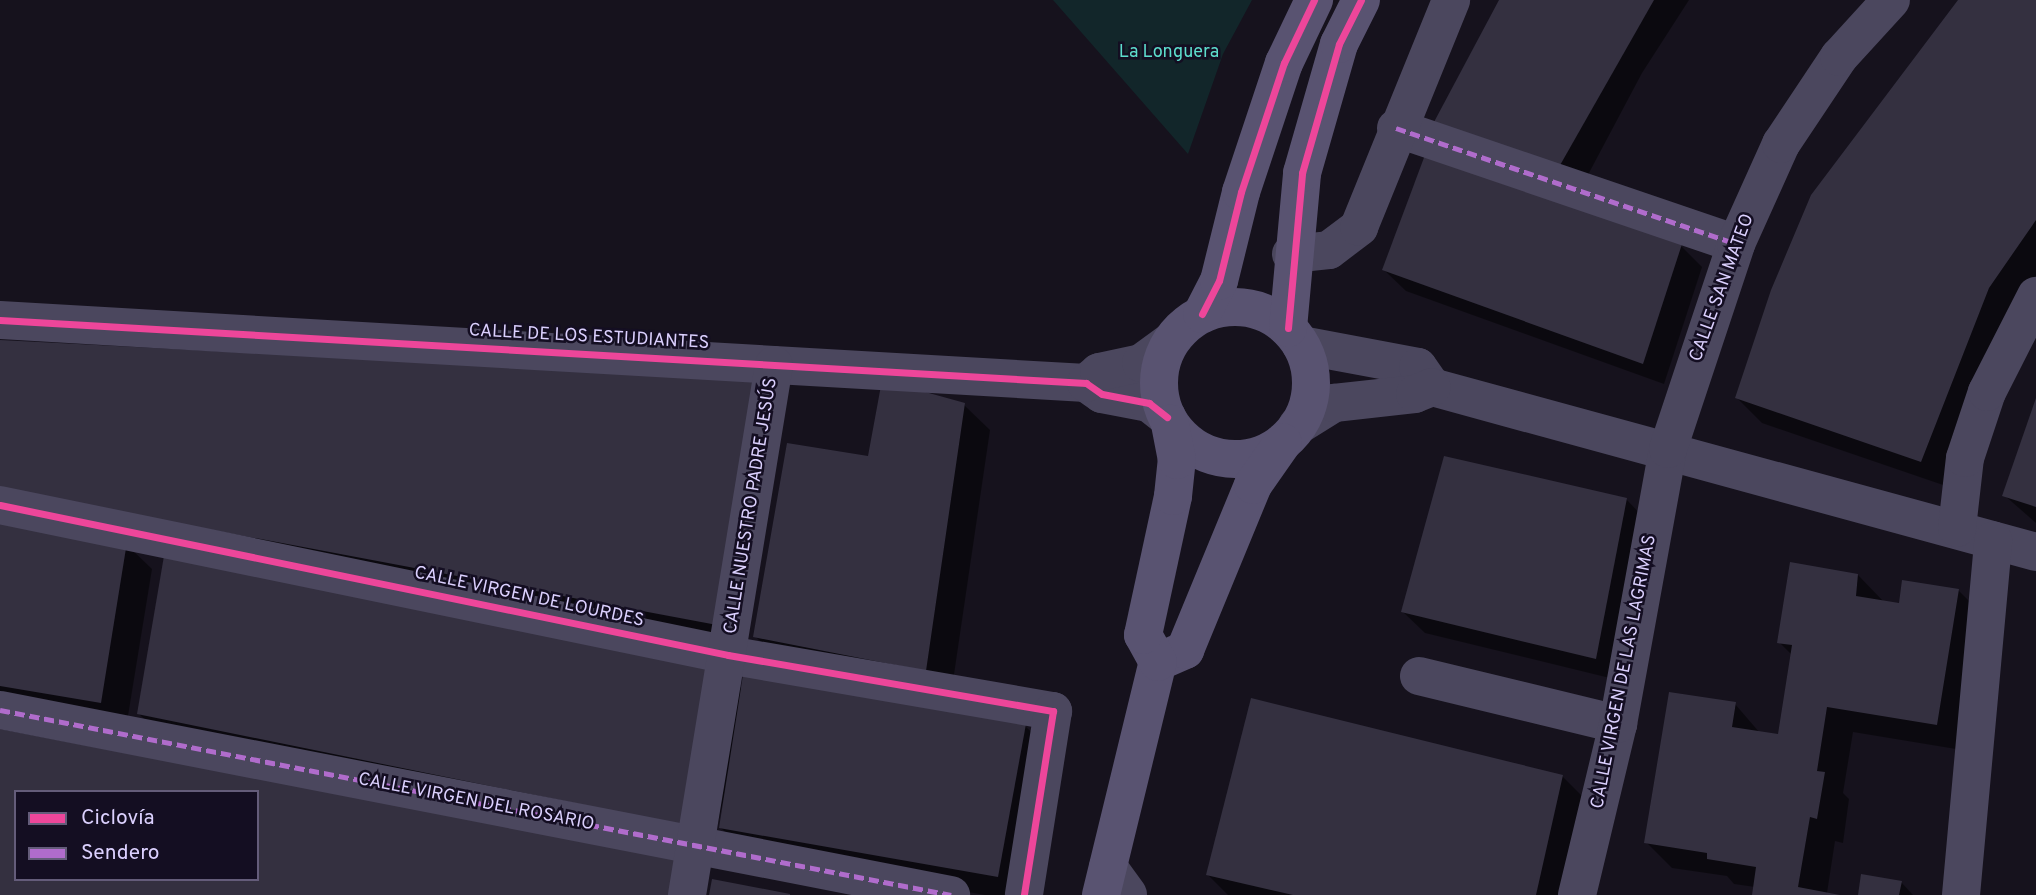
<!DOCTYPE html>
<html>
<head>
<meta charset="utf-8">
<style>
	body { margin:0 }
	#map { position:relative; width:2036px; height:895px; overflow:hidden; background:#16121d; font-family:Overpass,sans-serif }
	div>[style] { position:absolute }
	[style*='--x'] { left:calc(var(--x)*1px); top:calc(var(--y)*1px); width:calc(var(--w)*1px); rotate:calc(var(--a)*1deg) }
	.green>* { inset:0; background:#12262a }
	.shadow>* { inset:0; background:#0007 }
	.building>* { inset:0; background:#343040 }
	.street>* { height:38px; margin:-19px; padding:0 19px; transform-origin:19px; border-radius:19px; background:#4b475e }
	.secondary>* { height:38px; margin:-19px; padding:0 19px; transform-origin:19px; border-radius:19px; background:#595371 }
	.secondary>.ring { margin:-19px; padding:0; box-sizing:content-box; background:none; border:38px solid #595371; border-radius:50% }
	.quiet>* { height:5px; margin-top:-2.5px; transform-origin:0; background:repeating-linear-gradient(90deg,#b06ccc 0 10px,transparent 0 15px) }
	.cycleway>* { height:7px; margin:-3.5px; padding:0 3.5px; transform-origin:3.5px; border-radius:3.5px; background:#ed469a }
	span { translate:-50% -50%; white-space:nowrap; text-align:center; line-height:1.15; -webkit-text-stroke:5px #140e22; paint-order:stroke }
	.park-label { font-size:18px; color:#5dddcd }
	.street-label { font-size:18px; color:#dbd0fe }
	.legend { position:absolute; left:14px; top:790px; width:245px; height:91px; box-sizing:border-box; background:#140e22; border:2px solid #645c7a; margin:0; padding:9px 12px; list-style:none; font-size:21px; color:#dbd0fe }
	.legend li { display:flex; align-items:center; gap:14px; height:35px }
	.legend b { width:35px; border:2px solid #645c7a }
</style>
</head>
<body>
<div id="map">
	<div class="green">
		<div style="clip-path:polygon(1053px 0,1252px 0,1223px 54px,1188px 154px)"></div>
	</div>
	<div class="shadow">
		<div style="clip-path:polygon(1504px 0,1689px 0,1642px 73px,1581px 188px,1458px 143px)"></div>
		<div style="clip-path:polygon(1961px 0,2036px 0,2036px 282px,1946px 486px,1762px 423px,1737px 398px,1813px 196px)"></div>
		<div style="clip-path:polygon(1681px 246px,1702px 267px,1664px 384px,1406px 291px,1384px 270px)"></div>
		<div style="clip-path:polygon(0 341px,782px 406px,742px 650px,0 510px)"></div>
		<div style="clip-path:polygon(2036px 403px,2036px 523px,2004px 495px)"></div>
		<div style="clip-path:polygon(964px 405px,990px 430px,951px 695px,781px 662px,755px 636px,870px 458px)"></div>
		<div style="clip-path:polygon(1626px 499px,1647px 521px,1618px 680px,1425px 633px,1403px 612px)"></div>
		<div style="clip-path:polygon(0 521px,126px 544px,152px 569px,126px 728px,0 706px)"></div>
		<div style="clip-path:polygon(1858px 575px,1884px 602px,1900px 605px,1958px 590px,1984px 616px,1962px 750px,1853px 732px,1843px 793px,1849px 799px,1843px 843px,1835px 841px,1827px 893px,1838px 895px,1753px 895px,1755px 887px,1734px 884px,1727px 876px,1672px 868px,1646px 842px,1735px 704px,1760px 733px,1779px 736px,1792px 655px,1779px 642px)"></div>
		<div style="clip-path:polygon(716px 663px,743px 690px,1025px 726px,1051px 751px,1024px 895px,985px 895px,746px 853px,721px 828px,729px 775px,712px 850px,165px 739px,139px 714px)"></div>
		<div style="clip-path:polygon(1562px 776px,1588px 802px,1567px 895px,1228px 895px,1208px 875px)"></div>
		<div style="clip-path:polygon(1901px 882px,1913px 895px,1860px 895px)"></div>
	</div>
	<div class="building">
		<div style="clip-path:polygon(1499px 0,1654px 0,1559px 167px,1434px 122px)"></div>
		<div style="clip-path:polygon(1958px 0,2036px 0,2036px 220px,1989px 288px,1921px 462px,1735px 398px,1771px 290px,1811px 195px)"></div>
		<div style="clip-path:polygon(1425px 155px,1682px 244px,1643px 364px,1382px 270px)"></div>
		<div style="clip-path:polygon(0 340px,757px 379px,717px 625px,0 490px)"></div>
		<div style="clip-path:polygon(882px 380px,965px 403px,926px 671px,753px 637px,787px 443px,868px 456px)"></div>
		<div style="clip-path:polygon(2036px 398px,2036px 507px,2002px 496px)"></div>
		<div style="clip-path:polygon(1444px 456px,1627px 498px,1596px 659px,1401px 612px)"></div>
		<div style="clip-path:polygon(0 519px,127px 542px,101px 703px,0 686px)"></div>
		<div style="clip-path:polygon(165px 550px,717px 661px,687px 826px,137px 714px)"></div>
		<div style="clip-path:polygon(1790px 562px,1858px 574px,1856px 596px,1899px 603px,1902px 580px,1959px 589px,1937px 725px,1827px 707px,1817px 771px,1825px 772px,1817px 819px,1810px 817px,1798px 887px,1840px 895px,1752px 895px,1756px 867px,1707px 859px,1707px 853px,1644px 843px,1669px 692px,1736px 702px,1732px 727px,1778px 734px,1792px 645px,1777px 643px)"></div>
		<div style="clip-path:polygon(743px 675px,1026px 724px,998px 877px,719px 828px)"></div>
		<div style="clip-path:polygon(1251px 698px,1563px 775px,1536px 895px,1293px 895px,1206px 875px)"></div>
		<div style="clip-path:polygon(evenodd,0 729px,676px 858px,669px 895px,0 895px,0 729px,16px 792px,257px 792px,257px 879px,16px 879px,16px 792px)"></div>
		<div style="clip-path:polygon(1861px 874px,1902px 881px,1899px 895px,1858px 895px)"></div>
		<div style="clip-path:polygon(712px 879px,790px 894px,790px 895px,709px 895px)"></div>
	</div>
	<div class="street">
		<div style="--x:1396;--y:128;--w:359;--a:18.8"></div>
		<div style="--x:1291;--y:254;--w:38;--a:-6"></div>
		<div style="--x:1329;--y:250;--w:38;--a:-37"></div>
		<div style="--x:1359;--y:227;--w:245;--a:-67.9"></div>
		<div style="--x:0;--y:320;--w:1088;--a:3.32"></div>
		<div style="--x:1086;--y:383;--w:19;--a:35"></div>
		<div style="--x:1102;--y:394;--w:48;--a:10.8"></div>
		<div style="--x:1149;--y:403;--w:23;--a:38"></div>
		<div style="--x:1301;--y:345;--w:119;--a:10.6"></div>
		<div style="--x:1418;--y:367;--w:24;--a:55"></div>
		<div style="--x:1432;--y:387;--w:626;--a:15.28"></div>
		<div style="--x:1086;--y:383;--w:17;--a:-40"></div>
		<div style="--x:1099;--y:372;--w:43;--a:-12.1"></div>
		<div style="--x:1141;--y:363;--w:36;--a:-36"></div>
		<div style="--x:1297;--y:426;--w:44;--a:-31.9"></div>
		<div style="--x:1334;--y:403;--w:81;--a:-6.3"></div>
		<div style="--x:1415;--y:394;--w:18;--a:-22"></div>
		<div style="--x:0;--y:505;--w:743;--a:11.64"></div>
		<div style="--x:728;--y:655;--w:330;--a:9.8"></div>
		<div style="--x:1053;--y:711;--w:186;--a:99"></div>
		<div style="--x:1957;--y:528;--w:70;--a:-83.5"></div>
		<div style="--x:1965;--y:458;--w:70;--a:-71.6"></div>
		<div style="--x:1987;--y:392;--w:108;--a:-63"></div>
		<div style="--x:1419;--y:676;--w:205;--a:13.6"></div>
		<div style="--x:0;--y:710;--w:969;--a:11.01"></div>
		<div style="--x:1108;--y:867;--w:34;--a:54"></div>
		<div style="--x:687;--y:895;--w:537;--a:-80.68"></div>
		<div style="--x:1577;--y:895;--w:176;--a:-76.5"></div>
		<div style="--x:1618;--y:724;--w:280;--a:-79.7"></div>
		<div style="--x:1668;--y:449;--w:216;--a:-71.6"></div>
		<div style="--x:1736;--y:244;--w:110;--a:-65.8"></div>
		<div style="--x:1781;--y:144;--w:105;--a:-56.3"></div>
		<div style="--x:1839;--y:57;--w:77;--a:-47.6"></div>
		<div style="--x:1961;--y:895;--w:356;--a:-84.8"></div>
	</div>
	<div class="secondary">
		<div class="ring" style="left:1159px;top:307px;width:114px;height:114px"></div>
		<div style="--x:1202;--y:314;--w:37;--a:-63"></div>
		<div style="--x:1219;--y:281;--w:92;--a:-76.1"></div>
		<div style="--x:1241;--y:192;--w:136;--a:-71.6"></div>
		<div style="--x:1284;--y:63;--w:70;--a:-64.5"></div>
		<div style="--x:1288;--y:328;--w:156;--a:-84.8"></div>
		<div style="--x:1302;--y:173;--w:134;--a:-74"></div>
		<div style="--x:1339;--y:44;--w:49;--a:-63.4"></div>
		<div style="--x:1158;--y:662;--w:30;--a:-24"></div>
		<div style="--x:1185;--y:650;--w:178;--a:-67.6"></div>
		<div style="--x:1253;--y:485;--w:52;--a:-55.1"></div>
		<div style="--x:1101;--y:895;--w:240;--a:-76.3"></div>
		<div style="--x:1158;--y:662;--w:31;--a:-119"></div>
		<div style="--x:1143;--y:635;--w:142;--a:-77.8"></div>
		<div style="--x:1173;--y:496;--w:36;--a:-84"></div>
		<div style="--x:1177;--y:460;--w:37;--a:-101"></div>
	</div>
	<div class="quiet">
		<div style="--x:1396;--y:128;--w:359;--a:18.8"></div>
		<div style="--x:0;--y:710;--w:969;--a:11.01"></div>
	</div>
	<div class="cycleway">
		<div style="--x:1202;--y:314;--w:37;--a:-63"></div>
		<div style="--x:1219;--y:281;--w:92;--a:-76.1"></div>
		<div style="--x:1241;--y:192;--w:136;--a:-71.6"></div>
		<div style="--x:1284;--y:63;--w:70;--a:-64.5"></div>
		<div style="--x:0;--y:320;--w:1088;--a:3.32"></div>
		<div style="--x:1086;--y:383;--w:19;--a:35"></div>
		<div style="--x:1102;--y:394;--w:48;--a:10.8"></div>
		<div style="--x:1149;--y:403;--w:23;--a:38"></div>
		<div style="--x:1288;--y:328;--w:156;--a:-84.8"></div>
		<div style="--x:1302;--y:173;--w:134;--a:-74"></div>
		<div style="--x:1339;--y:44;--w:49;--a:-63.4"></div>
		<div style="--x:0;--y:505;--w:743;--a:11.64"></div>
		<div style="--x:728;--y:655;--w:330;--a:9.8"></div>
		<div style="--x:1053;--y:711;--w:186;--a:99"></div>
	</div>
	<div class="park-label">
		<span style="left:1169px;top:53px">La Longuera</span>
	</div>
	<div class="street-label">
		<span style="left:1723px;top:288px;rotate:-70deg">CALLE SAN MATEO</span>
		<span style="left:589px;top:338px;rotate:3deg">CALLE DE LOS ESTUDIANTES</span>
		<span style="left:752px;top:506px;rotate:-81deg">CALLE NUESTRO PADRE JESÚS</span>
		<span style="left:529px;top:598px;rotate:12deg">CALLE VIRGEN DE LOURDES</span>
		<span style="left:1625px;top:672px;rotate:-79deg">CALLE VIRGEN DE LAS LAGRIMAS</span>
		<span style="left:476px;top:803px;rotate:11deg">CALLE VIRGEN DEL ROSARIO</span>
	</div>
	<ul class="legend">
	<li><b style="height:9px;background:#ed469a"></b>Ciclovía</li>
	<li><b style="height:9px;background:#b06ccc"></b>Sendero</li>
	</ul>
</div>
</body>
</html>
